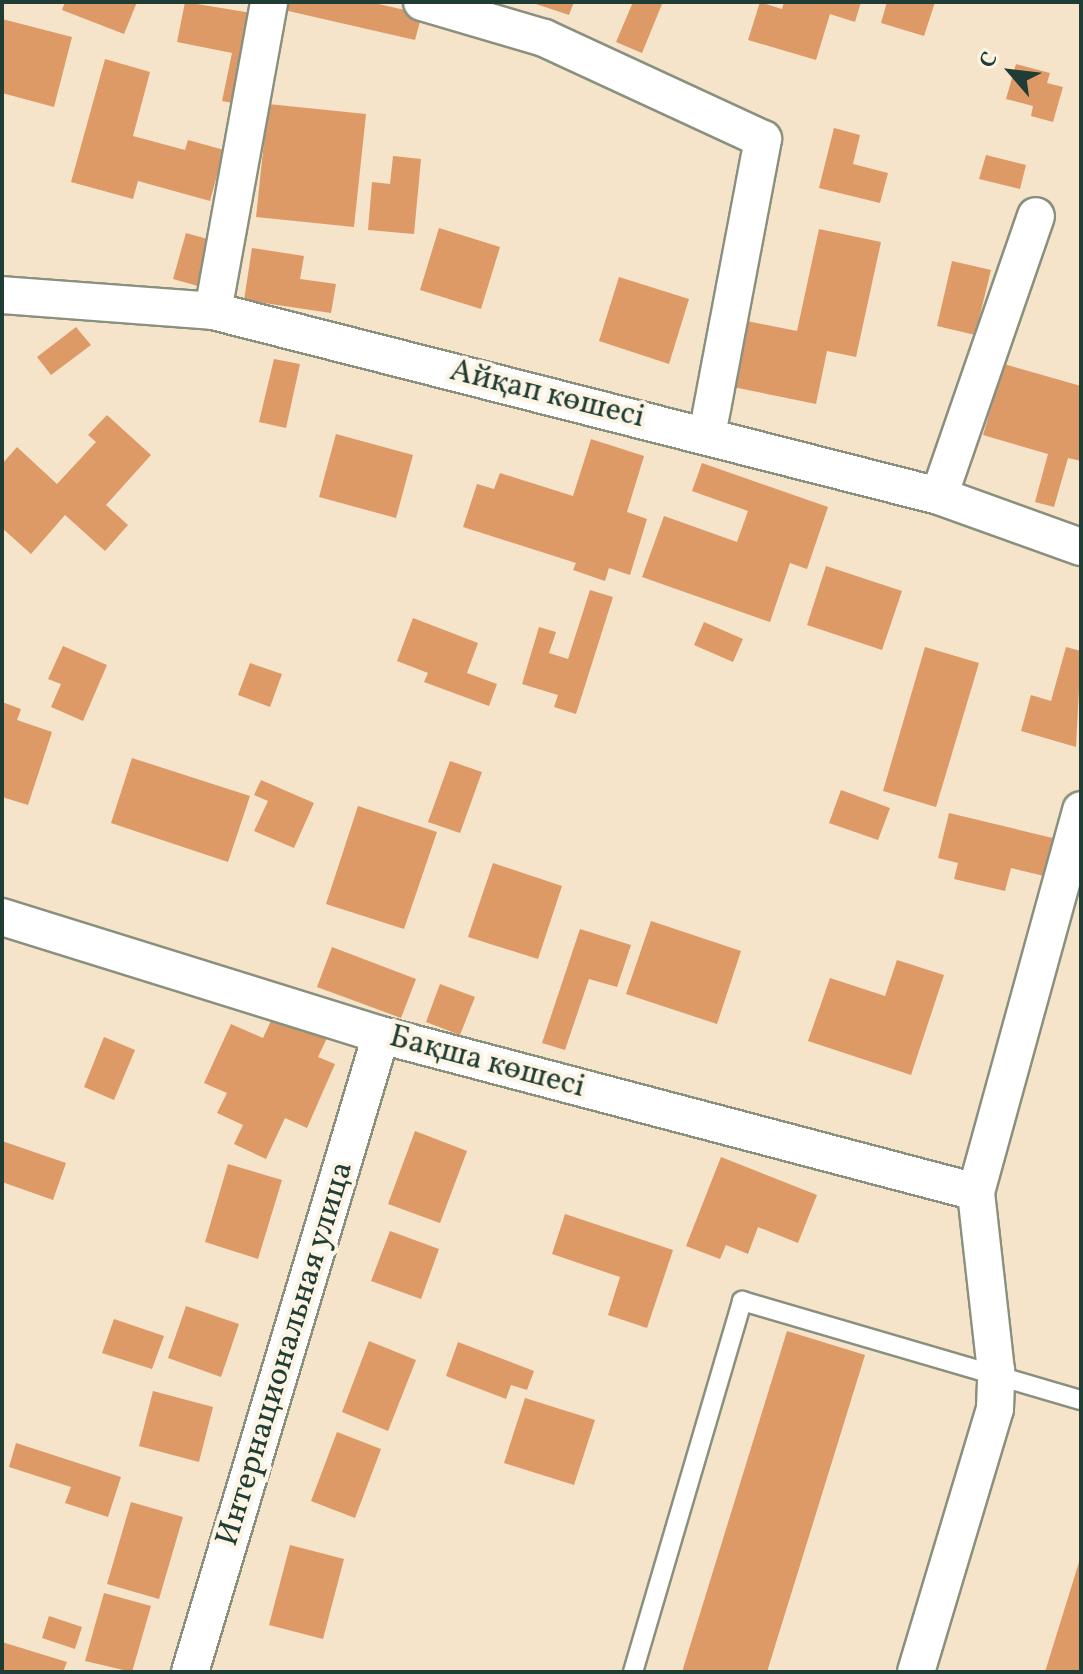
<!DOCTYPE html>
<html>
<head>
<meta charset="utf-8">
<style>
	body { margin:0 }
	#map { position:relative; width:1083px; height:1674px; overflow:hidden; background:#f5e4c9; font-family:Vollkorn,serif }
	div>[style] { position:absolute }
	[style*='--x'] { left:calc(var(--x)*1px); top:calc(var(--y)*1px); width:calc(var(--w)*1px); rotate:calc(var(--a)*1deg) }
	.building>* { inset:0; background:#dd9a67 }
	.roads { filter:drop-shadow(2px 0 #8a907e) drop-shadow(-2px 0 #8a907e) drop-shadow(0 2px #8a907e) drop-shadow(0 -2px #8a907e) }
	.service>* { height:18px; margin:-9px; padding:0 9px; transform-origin:9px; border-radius:9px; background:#fff }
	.minor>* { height:36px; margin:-18px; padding:0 18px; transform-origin:18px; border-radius:18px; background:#fff }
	span { translate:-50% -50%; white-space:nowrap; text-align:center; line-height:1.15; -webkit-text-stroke:8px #fcf5e5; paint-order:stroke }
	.street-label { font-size:32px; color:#1f3d34 }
	.frame { position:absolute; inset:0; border:4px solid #1f3d34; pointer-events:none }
	.north { position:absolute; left:971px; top:32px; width:80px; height:80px; -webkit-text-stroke:6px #fcf5e5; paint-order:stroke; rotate:298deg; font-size:22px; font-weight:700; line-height:32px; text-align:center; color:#1f3d34 }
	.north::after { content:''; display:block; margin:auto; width:28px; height:36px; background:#1f3d34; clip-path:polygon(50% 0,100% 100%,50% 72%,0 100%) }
</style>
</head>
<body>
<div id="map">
	<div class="building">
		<div style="clip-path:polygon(65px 2px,137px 2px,124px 34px,62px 10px)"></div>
		<div style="clip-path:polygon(185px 2px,257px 14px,239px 104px,222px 101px,232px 53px,177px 42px)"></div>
		<div style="clip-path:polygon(286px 2px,370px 2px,422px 14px,415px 40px,284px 10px)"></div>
		<div style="clip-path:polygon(530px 2px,574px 2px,569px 15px)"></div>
		<div style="clip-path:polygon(633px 2px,662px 4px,642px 53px,616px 42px)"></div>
		<div style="clip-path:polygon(760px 2px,782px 9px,784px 2px,861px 2px,855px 22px,830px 14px,816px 60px,748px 40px)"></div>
		<div style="clip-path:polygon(887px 2px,935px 2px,924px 36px,881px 23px)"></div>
		<div style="clip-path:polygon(2px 19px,72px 37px,54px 107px,2px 93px)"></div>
		<div style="clip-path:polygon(105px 59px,150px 72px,133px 136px,185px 150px,188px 140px,224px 150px,210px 201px,138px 181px,133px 199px,71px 182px)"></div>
		<div style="clip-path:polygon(1016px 64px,1050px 73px,1047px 83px,1063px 87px,1053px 122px,1031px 116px,1033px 106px,1006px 99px)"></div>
		<div style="clip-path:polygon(268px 104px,366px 114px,354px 227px,256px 217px)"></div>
		<div style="clip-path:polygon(834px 128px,860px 135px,853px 164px,888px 173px,880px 203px,819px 188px)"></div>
		<div style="clip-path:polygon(986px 155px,1026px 165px,1020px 189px,979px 179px)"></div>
		<div style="clip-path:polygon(393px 156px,421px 159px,414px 234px,368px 230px,372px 182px,390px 184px)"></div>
		<div style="clip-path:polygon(439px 228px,500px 247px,481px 309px,420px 290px)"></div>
		<div style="clip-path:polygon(819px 229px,881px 242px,856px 357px,827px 351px,816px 404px,733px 387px,747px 321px,797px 331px)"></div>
		<div style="clip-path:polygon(186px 233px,218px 242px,205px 288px,173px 279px)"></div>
		<div style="clip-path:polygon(252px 248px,304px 256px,300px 279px,336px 284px,331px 313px,244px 300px)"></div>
		<div style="clip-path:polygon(952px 261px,991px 270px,975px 335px,937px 326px)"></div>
		<div style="clip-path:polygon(619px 277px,689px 299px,669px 364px,599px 341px)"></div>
		<div style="clip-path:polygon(76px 327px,91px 345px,51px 375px,37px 357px)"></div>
		<div style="clip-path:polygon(274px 359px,300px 364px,286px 428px,259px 422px)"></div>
		<div style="clip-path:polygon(1004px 364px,1081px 386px,1081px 461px,1068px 458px,1054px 507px,1035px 502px,1048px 454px,983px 435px)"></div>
		<div style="clip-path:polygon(107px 415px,151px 455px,106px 505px,128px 525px,105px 551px,65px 515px,31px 554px,2px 528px,2px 464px,17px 447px,57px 484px,96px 442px,88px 435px)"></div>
		<div style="clip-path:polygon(336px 434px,413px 455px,396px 518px,319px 497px)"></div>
		<div style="clip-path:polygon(591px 439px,644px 456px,627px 512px,647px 519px,630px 575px,609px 568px,605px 581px,573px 570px,576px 563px,463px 527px,477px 484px,494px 489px,500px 473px,573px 496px)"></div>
		<div style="clip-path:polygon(702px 463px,828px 507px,807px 569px,790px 563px,770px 622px,642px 577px,664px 516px,737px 542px,748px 511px,692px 491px)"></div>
		<div style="clip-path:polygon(826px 566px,902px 591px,882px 650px,807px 625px)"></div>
		<div style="clip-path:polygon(590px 590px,613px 597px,576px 714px,554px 707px,558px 695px,522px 684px,539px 627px,556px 632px,549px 653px,568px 659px)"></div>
		<div style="clip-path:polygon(413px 618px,478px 643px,467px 673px,497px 684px,489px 706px,424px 682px,428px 673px,397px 661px)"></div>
		<div style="clip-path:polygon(704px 622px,743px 639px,733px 662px,694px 645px)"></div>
		<div style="clip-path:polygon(63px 646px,107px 665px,83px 721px,51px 707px,61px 684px,48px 679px)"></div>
		<div style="clip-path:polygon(925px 647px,979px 663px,936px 807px,883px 791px)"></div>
		<div style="clip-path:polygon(1066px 647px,1081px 651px,1076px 747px,1021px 731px,1031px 695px,1051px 701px)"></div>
		<div style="clip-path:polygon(250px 663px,282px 674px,270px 707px,238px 695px)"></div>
		<div style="clip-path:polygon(2px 702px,21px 709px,17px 720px,52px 732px,28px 805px,2px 797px)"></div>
		<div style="clip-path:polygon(132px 758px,250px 796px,228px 862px,111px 823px)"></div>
		<div style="clip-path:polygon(450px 761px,482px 772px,460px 833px,428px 822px)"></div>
		<div style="clip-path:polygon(261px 780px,314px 803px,294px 848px,254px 831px,268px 801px,254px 795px)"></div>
		<div style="clip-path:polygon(841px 790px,890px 808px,878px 840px,829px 823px)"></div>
		<div style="clip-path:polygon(358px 806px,437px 832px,404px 929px,326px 904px)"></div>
		<div style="clip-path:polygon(949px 813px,1057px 839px,1048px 877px,1011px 868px,1005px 891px,954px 879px,958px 863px,938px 858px)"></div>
		<div style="clip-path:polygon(493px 863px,562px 886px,538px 959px,468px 937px)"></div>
		<div style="clip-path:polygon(651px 921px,741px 951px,717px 1024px,626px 994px)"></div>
		<div style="clip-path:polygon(580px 929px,631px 945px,617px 987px,589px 979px,565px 1050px,542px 1043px)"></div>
		<div style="clip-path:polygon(332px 947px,416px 979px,401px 1018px,317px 987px)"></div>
		<div style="clip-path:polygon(897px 960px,944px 975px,911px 1075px,808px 1041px,830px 978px,885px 996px)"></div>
		<div style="clip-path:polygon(440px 984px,475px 997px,460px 1035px,426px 1022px)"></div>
		<div style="clip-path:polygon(275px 1012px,328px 1036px,318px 1057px,335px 1064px,307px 1128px,285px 1118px,266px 1159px,234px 1144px,243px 1125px,217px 1113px,227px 1093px,204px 1083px,231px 1024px,263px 1038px)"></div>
		<div style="clip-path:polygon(104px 1037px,135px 1050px,114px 1100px,84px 1087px)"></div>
		<div style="clip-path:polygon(415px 1131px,467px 1151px,440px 1223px,388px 1204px)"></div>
		<div style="clip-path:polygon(2px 1141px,66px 1163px,53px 1200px,2px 1182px)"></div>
		<div style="clip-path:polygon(721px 1157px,817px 1195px,798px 1243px,758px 1227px,748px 1254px,726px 1245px,720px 1259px,686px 1246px)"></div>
		<div style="clip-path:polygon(228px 1164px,282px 1180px,258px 1259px,205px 1242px)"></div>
		<div style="clip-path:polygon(565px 1214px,673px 1250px,647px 1328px,608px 1315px,620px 1277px,552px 1254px)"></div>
		<div style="clip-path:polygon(390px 1231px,439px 1249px,421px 1299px,371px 1281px)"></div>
		<div style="clip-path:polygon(186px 1306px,239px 1324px,221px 1377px,168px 1358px)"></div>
		<div style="clip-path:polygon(114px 1319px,164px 1336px,152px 1369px,102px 1353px)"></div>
		<div style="clip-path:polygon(787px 1331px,865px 1355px,767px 1672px,682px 1672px)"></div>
		<div style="clip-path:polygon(369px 1341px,416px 1360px,388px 1431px,342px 1412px)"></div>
		<div style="clip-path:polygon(458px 1342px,534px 1371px,527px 1390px,511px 1385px,506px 1399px,446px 1376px)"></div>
		<div style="clip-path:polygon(153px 1391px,213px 1407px,199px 1462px,139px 1446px)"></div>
		<div style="clip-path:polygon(525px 1398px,595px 1420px,574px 1485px,504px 1463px)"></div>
		<div style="clip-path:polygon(337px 1432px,381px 1449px,355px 1518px,311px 1501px)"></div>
		<div style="clip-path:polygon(16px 1443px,121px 1477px,108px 1517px,65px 1503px,71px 1487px,9px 1467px)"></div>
		<div style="clip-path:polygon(131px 1502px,183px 1517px,159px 1599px,107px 1584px)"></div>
		<div style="clip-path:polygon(290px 1545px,344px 1559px,323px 1639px,269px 1625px)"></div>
		<div style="clip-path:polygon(1080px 1559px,1081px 1672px,1045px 1672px)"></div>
		<div style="clip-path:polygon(104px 1593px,151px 1606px,132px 1672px,85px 1661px)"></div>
		<div style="clip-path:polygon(49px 1616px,82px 1627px,75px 1649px,42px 1638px)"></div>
		<div style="clip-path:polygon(2px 1642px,67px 1662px,63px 1672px,2px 1672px)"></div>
	</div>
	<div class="roads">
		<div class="service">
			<div style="--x:633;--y:1672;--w:387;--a:-73.6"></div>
			<div style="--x:742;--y:1301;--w:353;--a:16.3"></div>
		</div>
		<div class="minor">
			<div style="--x:422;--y:2;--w:127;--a:16.4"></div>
			<div style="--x:544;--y:38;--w:241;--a:24.8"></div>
			<div style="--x:763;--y:139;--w:301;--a:100.7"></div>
			<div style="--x:2;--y:295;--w:212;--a:4.3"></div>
			<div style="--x:213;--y:311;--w:749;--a:14.3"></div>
			<div style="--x:939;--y:496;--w:151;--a:19.8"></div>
			<div style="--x:213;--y:311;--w:314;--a:-79.7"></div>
			<div style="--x:939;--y:496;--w:296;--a:-70.9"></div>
			<div style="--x:2;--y:917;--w:397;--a:17.3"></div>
			<div style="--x:381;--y:1035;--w:615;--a:14.78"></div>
			<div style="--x:190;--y:1672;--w:665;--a:-73.31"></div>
			<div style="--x:916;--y:1672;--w:275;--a:-73.3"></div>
			<div style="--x:995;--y:1409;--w:38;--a:-88"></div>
			<div style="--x:996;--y:1371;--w:180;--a:-96.4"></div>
			<div style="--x:976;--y:1192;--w:396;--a:-74.6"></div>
		</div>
	</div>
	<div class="street-label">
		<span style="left:547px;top:395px;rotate:14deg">Айқап көшесі</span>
		<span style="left:487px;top:1063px;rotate:15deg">Бақша көшесі</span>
		<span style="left:286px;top:1354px;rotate:-73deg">Интернациональная улица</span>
	</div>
	<div class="frame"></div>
	<div class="north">С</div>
</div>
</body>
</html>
